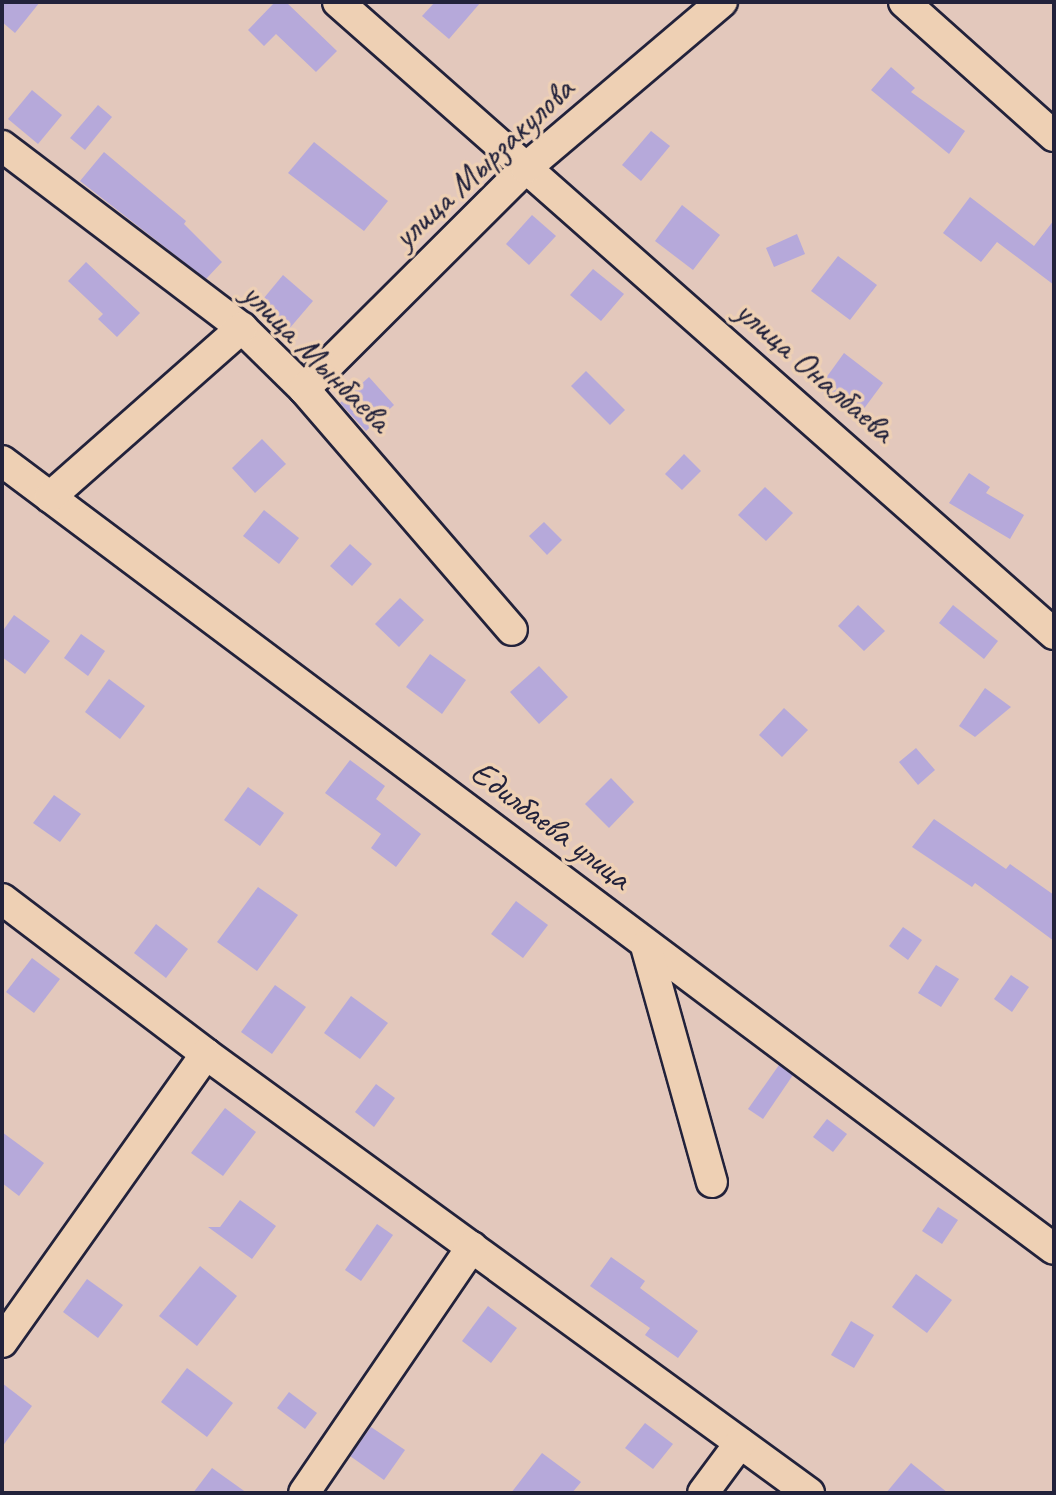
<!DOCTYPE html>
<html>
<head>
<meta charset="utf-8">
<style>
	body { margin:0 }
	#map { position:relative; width:1056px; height:1495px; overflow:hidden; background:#e3c8bc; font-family:Caveat,sans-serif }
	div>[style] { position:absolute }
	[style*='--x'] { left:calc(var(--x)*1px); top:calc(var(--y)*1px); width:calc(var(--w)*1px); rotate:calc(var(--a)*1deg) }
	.building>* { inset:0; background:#b6a9da }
	.roads { filter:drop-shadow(2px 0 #22223b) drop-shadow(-2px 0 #22223b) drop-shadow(0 2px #22223b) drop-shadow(0 -2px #22223b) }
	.minor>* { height:30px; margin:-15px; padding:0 15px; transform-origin:15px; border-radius:15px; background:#eed0b4 }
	span { translate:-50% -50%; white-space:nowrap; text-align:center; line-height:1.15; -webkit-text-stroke:7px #eed0b4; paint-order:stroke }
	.street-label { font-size:35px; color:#22223b }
	.frame { position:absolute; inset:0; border:4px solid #22223b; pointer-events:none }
</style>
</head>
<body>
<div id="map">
	<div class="building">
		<div style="clip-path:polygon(2px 2px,40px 2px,15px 33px,2px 22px)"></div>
		<div style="clip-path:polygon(275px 2px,286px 2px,337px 51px,316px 72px,276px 34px,264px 46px,248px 30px)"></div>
		<div style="clip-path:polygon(435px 2px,481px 2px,449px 39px,422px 16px)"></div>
		<div style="clip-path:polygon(891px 67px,915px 88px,911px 92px,965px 131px,949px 154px,871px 90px)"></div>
		<div style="clip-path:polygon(32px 90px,62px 115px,38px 144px,8px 119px)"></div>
		<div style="clip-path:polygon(98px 105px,112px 117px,85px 150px,70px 138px)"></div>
		<div style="clip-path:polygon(651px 131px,670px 146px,641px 181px,622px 165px)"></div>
		<div style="clip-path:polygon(314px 142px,388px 201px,364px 231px,288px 173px)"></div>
		<div style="clip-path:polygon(104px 152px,186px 221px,184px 224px,222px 262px,206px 279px,80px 181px)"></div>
		<div style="clip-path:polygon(970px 197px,1034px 246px,1054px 220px,1054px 285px,997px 242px,981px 262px,943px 233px)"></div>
		<div style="clip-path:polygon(682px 205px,720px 235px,693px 270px,655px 241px)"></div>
		<div style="clip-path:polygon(532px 215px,556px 236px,529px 265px,506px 244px)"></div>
		<div style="clip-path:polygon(797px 234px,805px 254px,774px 267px,766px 248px)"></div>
		<div style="clip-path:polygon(838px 256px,877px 285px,850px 320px,811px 291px)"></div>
		<div style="clip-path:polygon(86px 262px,140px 313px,117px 337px,98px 319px,103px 314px,68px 281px)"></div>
		<div style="clip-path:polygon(593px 269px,624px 294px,601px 321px,570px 295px)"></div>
		<div style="clip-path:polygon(283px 275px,313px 301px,289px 329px,259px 304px)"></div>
		<div style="clip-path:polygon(844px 353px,883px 383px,857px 418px,818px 389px)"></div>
		<div style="clip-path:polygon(586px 371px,625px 410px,610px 425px,571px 386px)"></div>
		<div style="clip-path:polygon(369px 377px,394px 405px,366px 431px,340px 403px)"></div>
		<div style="clip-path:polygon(262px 439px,286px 464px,255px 493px,232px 468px)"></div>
		<div style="clip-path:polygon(684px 454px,701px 471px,682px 490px,665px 474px)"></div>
		<div style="clip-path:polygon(969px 473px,990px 487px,986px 493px,1024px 515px,1010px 539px,949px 503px)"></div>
		<div style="clip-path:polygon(765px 487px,793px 513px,766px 541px,738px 515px)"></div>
		<div style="clip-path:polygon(264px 510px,299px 538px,279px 564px,243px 536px)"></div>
		<div style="clip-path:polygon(544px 522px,562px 540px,547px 555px,529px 536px)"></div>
		<div style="clip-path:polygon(350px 544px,372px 564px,352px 586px,330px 566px)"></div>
		<div style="clip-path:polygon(400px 598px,424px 620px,399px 647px,375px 624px)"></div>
		<div style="clip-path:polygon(858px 605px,885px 631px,864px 651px,838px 626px)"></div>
		<div style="clip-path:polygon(953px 605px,998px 641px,984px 659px,939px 623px)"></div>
		<div style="clip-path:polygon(14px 615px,50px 641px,25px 674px,2px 657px,2px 632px)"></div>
		<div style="clip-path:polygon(81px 634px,105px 651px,88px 676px,64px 658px)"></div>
		<div style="clip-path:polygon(430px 654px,466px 680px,442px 714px,406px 687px)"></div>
		<div style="clip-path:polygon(539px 666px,568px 697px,539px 724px,510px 692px)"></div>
		<div style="clip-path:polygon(109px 679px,145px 706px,120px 739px,85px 712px)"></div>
		<div style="clip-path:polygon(985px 688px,1011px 707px,975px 737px,959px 726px)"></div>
		<div style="clip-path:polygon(784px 708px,808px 730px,782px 757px,759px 735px)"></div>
		<div style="clip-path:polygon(916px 748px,935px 770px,918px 785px,899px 762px)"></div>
		<div style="clip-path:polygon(350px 760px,385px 786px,376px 799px,421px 834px,396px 867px,371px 848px,381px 834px,325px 793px)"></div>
		<div style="clip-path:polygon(611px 778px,634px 802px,609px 828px,585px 804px)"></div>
		<div style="clip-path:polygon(248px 787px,284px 813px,260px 846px,224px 820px)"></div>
		<div style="clip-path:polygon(54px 795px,81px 814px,60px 842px,33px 823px)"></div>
		<div style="clip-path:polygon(934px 819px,1006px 869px,1010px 864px,1054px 895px,1054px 941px,975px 883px,972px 887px,912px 847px)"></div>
		<div style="clip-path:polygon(258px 887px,298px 915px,257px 971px,217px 942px)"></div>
		<div style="clip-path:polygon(516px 901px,548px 925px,523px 958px,491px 934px)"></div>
		<div style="clip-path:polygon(156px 924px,188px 949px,166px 978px,134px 953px)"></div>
		<div style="clip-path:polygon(903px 927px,922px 940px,908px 960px,889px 946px)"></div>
		<div style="clip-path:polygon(32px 958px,60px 979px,34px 1013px,6px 992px)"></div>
		<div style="clip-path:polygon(936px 965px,959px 979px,941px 1007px,918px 993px)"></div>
		<div style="clip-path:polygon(1011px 975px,1029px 987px,1012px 1012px,994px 999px)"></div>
		<div style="clip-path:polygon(275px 985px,306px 1007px,272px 1054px,241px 1032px)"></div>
		<div style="clip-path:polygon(351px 996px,388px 1023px,360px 1059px,324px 1033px)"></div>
		<div style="clip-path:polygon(779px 1065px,793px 1075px,763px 1119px,748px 1109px)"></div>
		<div style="clip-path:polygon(376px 1084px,395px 1098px,374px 1127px,355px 1112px)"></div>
		<div style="clip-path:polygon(225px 1108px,256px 1132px,223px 1176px,191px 1153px)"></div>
		<div style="clip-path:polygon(827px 1119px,847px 1134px,833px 1152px,813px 1137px)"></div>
		<div style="clip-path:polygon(2px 1132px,44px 1163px,19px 1196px,2px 1183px)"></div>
		<div style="clip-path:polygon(240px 1200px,276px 1226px,252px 1259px,208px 1227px,220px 1227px)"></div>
		<div style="clip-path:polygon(938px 1207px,958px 1220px,942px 1244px,922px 1231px)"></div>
		<div style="clip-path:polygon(377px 1224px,393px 1235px,361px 1281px,345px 1270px)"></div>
		<div style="clip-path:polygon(611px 1257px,645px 1281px,640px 1288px,698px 1331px,678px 1358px,645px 1335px,650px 1328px,590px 1286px)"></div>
		<div style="clip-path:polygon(200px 1266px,237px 1296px,197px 1346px,159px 1316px)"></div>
		<div style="clip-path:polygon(916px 1274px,952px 1300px,927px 1333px,892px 1307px)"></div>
		<div style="clip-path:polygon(87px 1279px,123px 1305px,98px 1338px,63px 1312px)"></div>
		<div style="clip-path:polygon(488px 1306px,517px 1328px,491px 1363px,462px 1341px)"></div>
		<div style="clip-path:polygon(851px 1321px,874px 1335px,854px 1368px,831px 1355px)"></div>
		<div style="clip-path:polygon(187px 1368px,233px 1403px,207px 1437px,161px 1402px)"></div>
		<div style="clip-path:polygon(2px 1383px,32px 1406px,2px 1447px)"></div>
		<div style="clip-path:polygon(289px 1392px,317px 1413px,305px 1429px,277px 1408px)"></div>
		<div style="clip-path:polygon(645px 1423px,673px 1444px,653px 1469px,625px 1448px)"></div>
		<div style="clip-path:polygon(371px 1427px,405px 1450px,384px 1480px,350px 1456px)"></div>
		<div style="clip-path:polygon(542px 1453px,581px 1482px,572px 1493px,511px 1493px)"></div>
		<div style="clip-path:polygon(911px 1463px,948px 1493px,886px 1493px)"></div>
		<div style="clip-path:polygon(212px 1468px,247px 1493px,193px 1493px)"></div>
	</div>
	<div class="roads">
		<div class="minor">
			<div style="--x:338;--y:2;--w:955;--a:41.43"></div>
			<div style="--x:904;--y:2;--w:201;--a:41.8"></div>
			<div style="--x:2;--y:146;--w:301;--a:37.2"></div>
			<div style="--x:242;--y:328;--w:87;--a:44.5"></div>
			<div style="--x:304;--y:389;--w:318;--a:49.2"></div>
			<div style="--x:304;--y:389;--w:313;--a:-44.9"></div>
			<div style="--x:526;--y:168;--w:257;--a:-40.3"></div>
			<div style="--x:2;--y:461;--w:1314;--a:36.84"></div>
			<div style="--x:50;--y:497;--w:256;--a:-41.4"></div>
			<div style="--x:2;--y:899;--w:256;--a:37.2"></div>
			<div style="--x:206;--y:1054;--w:746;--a:36.06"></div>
			<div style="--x:646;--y:946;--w:245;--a:74.4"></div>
			<div style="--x:2;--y:1342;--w:353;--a:-54.7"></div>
			<div style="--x:304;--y:1493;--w:298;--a:-55.7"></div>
			<div style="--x:703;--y:1493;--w:62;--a:-53.5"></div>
		</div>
	</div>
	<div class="street-label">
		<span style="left:483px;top:163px;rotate:-43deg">улица Мырзакулова</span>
		<span style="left:317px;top:357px;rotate:45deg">улица Мынбаева</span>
		<span style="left:815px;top:371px;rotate:41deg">улица Оналбаева</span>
		<span style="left:551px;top:825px;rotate:37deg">Едилбаева улица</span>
	</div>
	<div class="frame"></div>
</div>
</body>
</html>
